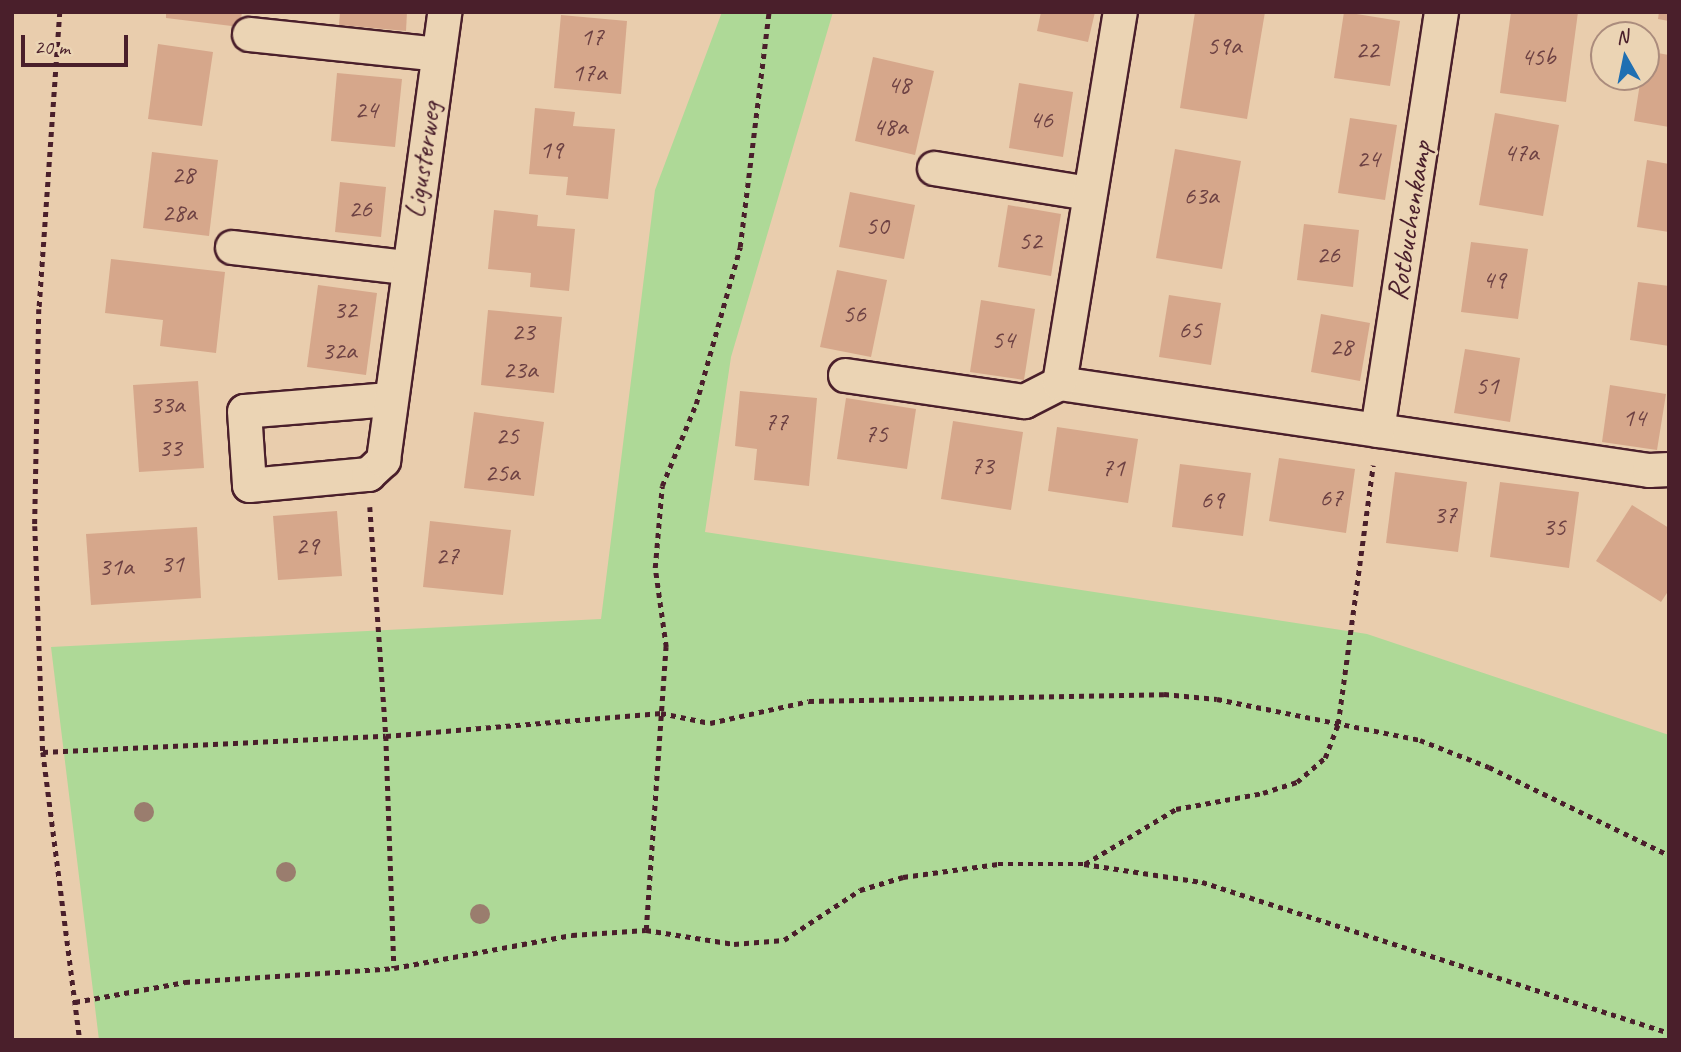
<!DOCTYPE html>
<html>
<head>
<meta charset="utf-8">
<style>
	body { margin:0 }
	#map { position:relative; width:1681px; height:1052px; overflow:hidden; background:#e9cdad; font-family:Caveat,sans-serif }
	div>[style] { position:absolute }
	[style*='--x'] { left:calc(var(--x)*1px); top:calc(var(--y)*1px); width:calc(var(--w)*1px); rotate:calc(var(--a)*1deg) }
	.green>* { inset:0; background:#aed997 }
	.building>* { inset:0; background:#d6a78b }
	.path>* { height:4.5px; margin-top:-2.25px; transform-origin:0; background:repeating-linear-gradient(90deg,#4a1f2b 0 5px,transparent 0 10px) }
	.roads { filter:drop-shadow(2px 0 #4a1f2b) drop-shadow(-2px 0 #4a1f2b) drop-shadow(0 2px #4a1f2b) drop-shadow(0 -2px #4a1f2b) }
	.street>* { height:33px; margin:-16.5px; padding:0 16.5px; transform-origin:16.5px; border-radius:16.5px; background:#ebd4b4 }
	.trees>* { width:20px; height:20px; margin:-10px; border-radius:50%; background:#9a7d6e }
	span { translate:-50% -50%; white-space:nowrap; text-align:center; line-height:1.15; -webkit-text-stroke:6px #ebd4b4; paint-order:stroke }
	.number-label { font-size:26px; color:#6d4143 }
	.number-label span { -webkit-text-stroke-width:0 }
	.street-label { font-size:30px; color:#4a1f2b }
	.frame { position:absolute; inset:0; border:14px solid #4a1f2b; pointer-events:none }
	.north { position:absolute; left:1590px; top:21px; width:70px; height:70px; box-sizing:border-box; background:#ebd4b4; border:2px solid #ab8c7d; border-radius:50%; rotate:351deg; font-size:19px; font-weight:700; line-height:28px; text-align:center; color:#4a1f2b }
	.north::after { content:''; display:block; margin:auto; width:24px; height:32px; background:#1f6fb2; clip-path:polygon(50% 0,100% 100%,50% 72%,0 100%) }
	.scale { position:absolute; left:21px; top:35px; width:107px; height:32px; box-sizing:border-box; border:4px solid #4a1f2b; border-top:0; padding-left:9px; font-size:21px; line-height:24px; white-space:nowrap; color:#4a1f2b; -webkit-text-stroke:5px #ebd4b4; paint-order:stroke }
</style>
</head>
<body>
<div id="map">
	<div class="green">
		<div style="clip-path:polygon(722px 12px,833px 12px,731px 357px,705px 532px,1367px 634px,1669px 735px,1669px 1040px,99px 1040px,51px 647px,601px 619px,655px 190px)"></div>
	</div>
	<div class="building">
		<div style="clip-path:polygon(166px 12px,242px 12px,240px 27px,166px 18px)"></div>
		<div style="clip-path:polygon(340px 12px,407px 12px,406px 31px,339px 25px)"></div>
		<div style="clip-path:polygon(1041px 12px,1095px 12px,1088px 42px,1037px 31px)"></div>
		<div style="clip-path:polygon(1195px 12px,1265px 12px,1247px 119px,1180px 108px)"></div>
		<div style="clip-path:polygon(1344px 12px,1400px 21px,1390px 86px,1334px 78px)"></div>
		<div style="clip-path:polygon(1511px 12px,1578px 12px,1566px 102px,1500px 93px)"></div>
		<div style="clip-path:polygon(1659px 12px,1669px 12px,1669px 21px,1658px 19px)"></div>
		<div style="clip-path:polygon(561px 15px,627px 21px,621px 94px,554px 88px)"></div>
		<div style="clip-path:polygon(158px 44px,213px 52px,202px 126px,148px 119px)"></div>
		<div style="clip-path:polygon(1646px 51px,1669px 55px,1669px 127px,1634px 121px,1641px 77px,1646px 77px)"></div>
		<div style="clip-path:polygon(873px 57px,934px 71px,915px 155px,855px 141px)"></div>
		<div style="clip-path:polygon(337px 73px,402px 79px,395px 147px,331px 141px)"></div>
		<div style="clip-path:polygon(1019px 83px,1073px 92px,1063px 157px,1009px 148px)"></div>
		<div style="clip-path:polygon(535px 108px,575px 112px,573px 126px,615px 129px,608px 199px,566px 195px,568px 177px,529px 174px)"></div>
		<div style="clip-path:polygon(1495px 113px,1559px 125px,1543px 216px,1479px 205px)"></div>
		<div style="clip-path:polygon(1350px 118px,1397px 125px,1385px 200px,1338px 193px)"></div>
		<div style="clip-path:polygon(1175px 149px,1241px 161px,1222px 269px,1156px 258px)"></div>
		<div style="clip-path:polygon(152px 152px,218px 160px,209px 236px,143px 228px)"></div>
		<div style="clip-path:polygon(1647px 160px,1669px 164px,1669px 232px,1637px 227px)"></div>
		<div style="clip-path:polygon(340px 182px,386px 187px,381px 237px,335px 232px)"></div>
		<div style="clip-path:polygon(850px 192px,915px 205px,904px 259px,839px 247px)"></div>
		<div style="clip-path:polygon(1008px 205px,1061px 214px,1051px 276px,998px 267px)"></div>
		<div style="clip-path:polygon(494px 210px,538px 215px,537px 226px,575px 229px,569px 291px,530px 287px,531px 273px,488px 269px)"></div>
		<div style="clip-path:polygon(1304px 224px,1359px 230px,1353px 287px,1297px 280px)"></div>
		<div style="clip-path:polygon(1471px 242px,1528px 249px,1518px 319px,1461px 312px)"></div>
		<div style="clip-path:polygon(111px 259px,225px 272px,216px 353px,160px 346px,163px 320px,105px 313px)"></div>
		<div style="clip-path:polygon(837px 270px,887px 280px,871px 357px,820px 347px)"></div>
		<div style="clip-path:polygon(1638px 282px,1669px 286px,1669px 346px,1630px 340px)"></div>
		<div style="clip-path:polygon(318px 285px,377px 293px,366px 375px,307px 367px)"></div>
		<div style="clip-path:polygon(1169px 295px,1221px 303px,1211px 365px,1159px 357px)"></div>
		<div style="clip-path:polygon(981px 300px,1035px 309px,1024px 380px,970px 372px)"></div>
		<div style="clip-path:polygon(488px 310px,562px 317px,554px 393px,481px 385px)"></div>
		<div style="clip-path:polygon(1321px 314px,1370px 323px,1360px 381px,1311px 372px)"></div>
		<div style="clip-path:polygon(1465px 349px,1520px 358px,1510px 422px,1454px 413px)"></div>
		<div style="clip-path:polygon(198px 381px,204px 468px,139px 472px,133px 385px)"></div>
		<div style="clip-path:polygon(1610px 385px,1666px 394px,1657px 450px,1602px 442px)"></div>
		<div style="clip-path:polygon(740px 391px,817px 398px,809px 486px,754px 480px,757px 449px,735px 446px)"></div>
		<div style="clip-path:polygon(846px 398px,916px 409px,907px 469px,837px 459px)"></div>
		<div style="clip-path:polygon(474px 412px,544px 422px,534px 496px,464px 488px)"></div>
		<div style="clip-path:polygon(953px 421px,1023px 432px,1011px 510px,941px 499px)"></div>
		<div style="clip-path:polygon(1057px 427px,1138px 439px,1128px 503px,1048px 491px)"></div>
		<div style="clip-path:polygon(1279px 458px,1355px 469px,1346px 533px,1269px 521px)"></div>
		<div style="clip-path:polygon(1180px 464px,1251px 473px,1243px 536px,1172px 527px)"></div>
		<div style="clip-path:polygon(1395px 472px,1467px 482px,1458px 552px,1386px 543px)"></div>
		<div style="clip-path:polygon(1500px 482px,1579px 492px,1569px 568px,1490px 557px)"></div>
		<div style="clip-path:polygon(1632px 505px,1669px 528px,1669px 590px,1661px 602px,1596px 561px)"></div>
		<div style="clip-path:polygon(337px 511px,342px 576px,278px 580px,273px 516px)"></div>
		<div style="clip-path:polygon(430px 521px,511px 530px,503px 595px,423px 587px)"></div>
		<div style="clip-path:polygon(197px 527px,201px 598px,91px 605px,86px 534px)"></div>
	</div>
	<div class="path">
		<div style="--x:60;--y:12;--w:298;--a:94"></div>
		<div style="--x:39;--y:309;--w:217;--a:91.1"></div>
		<div style="--x:35;--y:526;--w:226;--a:88"></div>
		<div style="--x:43;--y:752;--w:290;--a:82.7"></div>
		<div style="--x:370;--y:507;--w:230;--a:86"></div>
		<div style="--x:386;--y:736;--w:232;--a:88"></div>
		<div style="--x:43;--y:752;--w:343;--a:-2.7"></div>
		<div style="--x:386;--y:736;--w:276;--a:-4.8"></div>
		<div style="--x:661;--y:713;--w:50;--a:11.5"></div>
		<div style="--x:710;--y:723;--w:101;--a:-12.5"></div>
		<div style="--x:809;--y:701;--w:355;--a:-1.1"></div>
		<div style="--x:1164;--y:694;--w:53;--a:5.4"></div>
		<div style="--x:1217;--y:699;--w:207;--a:11.4"></div>
		<div style="--x:1420;--y:740;--w:74;--a:21.4"></div>
		<div style="--x:1489;--y:767;--w:200;--a:26.1"></div>
		<div style="--x:1085;--y:864;--w:106;--a:-31.1"></div>
		<div style="--x:1176;--y:809;--w:88;--a:-10.4"></div>
		<div style="--x:1263;--y:793;--w:36;--a:-18"></div>
		<div style="--x:1297;--y:782;--w:37;--a:-41"></div>
		<div style="--x:1325;--y:758;--w:36;--a:-69"></div>
		<div style="--x:1338;--y:724;--w:261;--a:-82.3"></div>
		<div style="--x:646;--y:930;--w:284;--a:-86"></div>
		<div style="--x:666;--y:647;--w:80;--a:-97.9"></div>
		<div style="--x:655;--y:568;--w:82;--a:-85.1"></div>
		<div style="--x:662;--y:486;--w:89;--a:-67.5"></div>
		<div style="--x:696;--y:404;--w:163;--a:-74.3"></div>
		<div style="--x:740;--y:247;--w:237;--a:-83"></div>
		<div style="--x:75;--y:1002;--w:112;--a:-10.3"></div>
		<div style="--x:185;--y:982;--w:209;--a:-3.8"></div>
		<div style="--x:394;--y:968;--w:181;--a:-10.5"></div>
		<div style="--x:572;--y:935;--w:74;--a:-3.9"></div>
		<div style="--x:646;--y:930;--w:89;--a:9"></div>
		<div style="--x:734;--y:944;--w:50;--a:-4.6"></div>
		<div style="--x:784;--y:940;--w:91;--a:-33.3"></div>
		<div style="--x:860;--y:890;--w:45;--a:-16.8"></div>
		<div style="--x:903;--y:877;--w:96;--a:-7.8"></div>
		<div style="--x:998;--y:864;--w:86;--a:0"></div>
		<div style="--x:1084;--y:864;--w:119;--a:8.7"></div>
		<div style="--x:1202;--y:882;--w:491;--a:17.9"></div>
	</div>
	<div class="roads">
		<div class="street">
			<div style="--x:249;--y:34;--w:190;--a:6"></div>
			<div style="--x:934;--y:168;--w:157;--a:9.2"></div>
			<div style="--x:232;--y:247;--w:175;--a:6.6"></div>
			<div style="--x:845;--y:375;--w:181;--a:8.3"></div>
			<div style="--x:1024;--y:401;--w:39;--a:-27"></div>
			<div style="--x:1059;--y:383;--w:596;--a:8.39"></div>
			<div style="--x:1649;--y:470;--w:20;--a:-3"></div>
			<div style="--x:1059;--y:383;--w:376;--a:-80.7"></div>
			<div style="--x:389;--y:399;--w:145;--a:175.3"></div>
			<div style="--x:244;--y:411;--w:74;--a:86.1"></div>
			<div style="--x:249;--y:485;--w:120;--a:-5.3"></div>
			<div style="--x:368;--y:474;--w:21;--a:-43"></div>
			<div style="--x:383;--y:460;--w:452;--a:-82.2"></div>
			<div style="--x:1377;--y:430;--w:423;--a:-81.3"></div>
		</div>
	</div>
	<div class="trees">
		<div style="left:144px;top:812px"></div>
		<div style="left:286px;top:872px"></div>
		<div style="left:480px;top:914px"></div>
	</div>
	<div class="number-label">
		<span style="left:592px;top:37px">17</span>
		<span style="left:1224px;top:46px">59a</span>
		<span style="left:1367px;top:50px">22</span>
		<span style="left:1538px;top:57px">45b</span>
		<span style="left:589px;top:73px">17a</span>
		<span style="left:899px;top:85px">48</span>
		<span style="left:366px;top:110px">24</span>
		<span style="left:1041px;top:120px">46</span>
		<span style="left:890px;top:127px">48a</span>
		<span style="left:551px;top:150px">19</span>
		<span style="left:1521px;top:153px">47a</span>
		<span style="left:1368px;top:159px">24</span>
		<span style="left:183px;top:175px">28</span>
		<span style="left:1201px;top:196px">63a</span>
		<span style="left:360px;top:209px">26</span>
		<span style="left:179px;top:213px">28a</span>
		<span style="left:877px;top:226px">50</span>
		<span style="left:1030px;top:241px">52</span>
		<span style="left:1328px;top:255px">26</span>
		<span style="left:1494px;top:280px">49</span>
		<span style="left:345px;top:310px">32</span>
		<span style="left:854px;top:314px">56</span>
		<span style="left:1190px;top:330px">65</span>
		<span style="left:523px;top:332px">23</span>
		<span style="left:1003px;top:340px">54</span>
		<span style="left:1341px;top:347px">28</span>
		<span style="left:339px;top:351px">32a</span>
		<span style="left:520px;top:370px">23a</span>
		<span style="left:1487px;top:386px">51</span>
		<span style="left:167px;top:405px">33a</span>
		<span style="left:1634px;top:418px">14</span>
		<span style="left:776px;top:422px">77</span>
		<span style="left:876px;top:434px">75</span>
		<span style="left:507px;top:436px">25</span>
		<span style="left:170px;top:448px">33</span>
		<span style="left:982px;top:466px">73</span>
		<span style="left:1113px;top:468px">71</span>
		<span style="left:502px;top:473px">25a</span>
		<span style="left:1331px;top:498px">67</span>
		<span style="left:1212px;top:500px">69</span>
		<span style="left:1445px;top:515px">37</span>
		<span style="left:1554px;top:527px">35</span>
		<span style="left:307px;top:546px">29</span>
		<span style="left:447px;top:556px">27</span>
		<span style="left:172px;top:564px">31</span>
		<span style="left:116px;top:567px">31a</span>
	</div>
	<div class="street-label">
		<span style="left:422px;top:160px;rotate:-82deg">Ligusterweg</span>
		<span style="left:1409px;top:221px;rotate:-81deg">Rotbuchenkamp</span>
	</div>
	<div class="frame"></div>
	<div class="north">N</div>
	<div class="scale">20 m</div>
</div>
</body>
</html>
